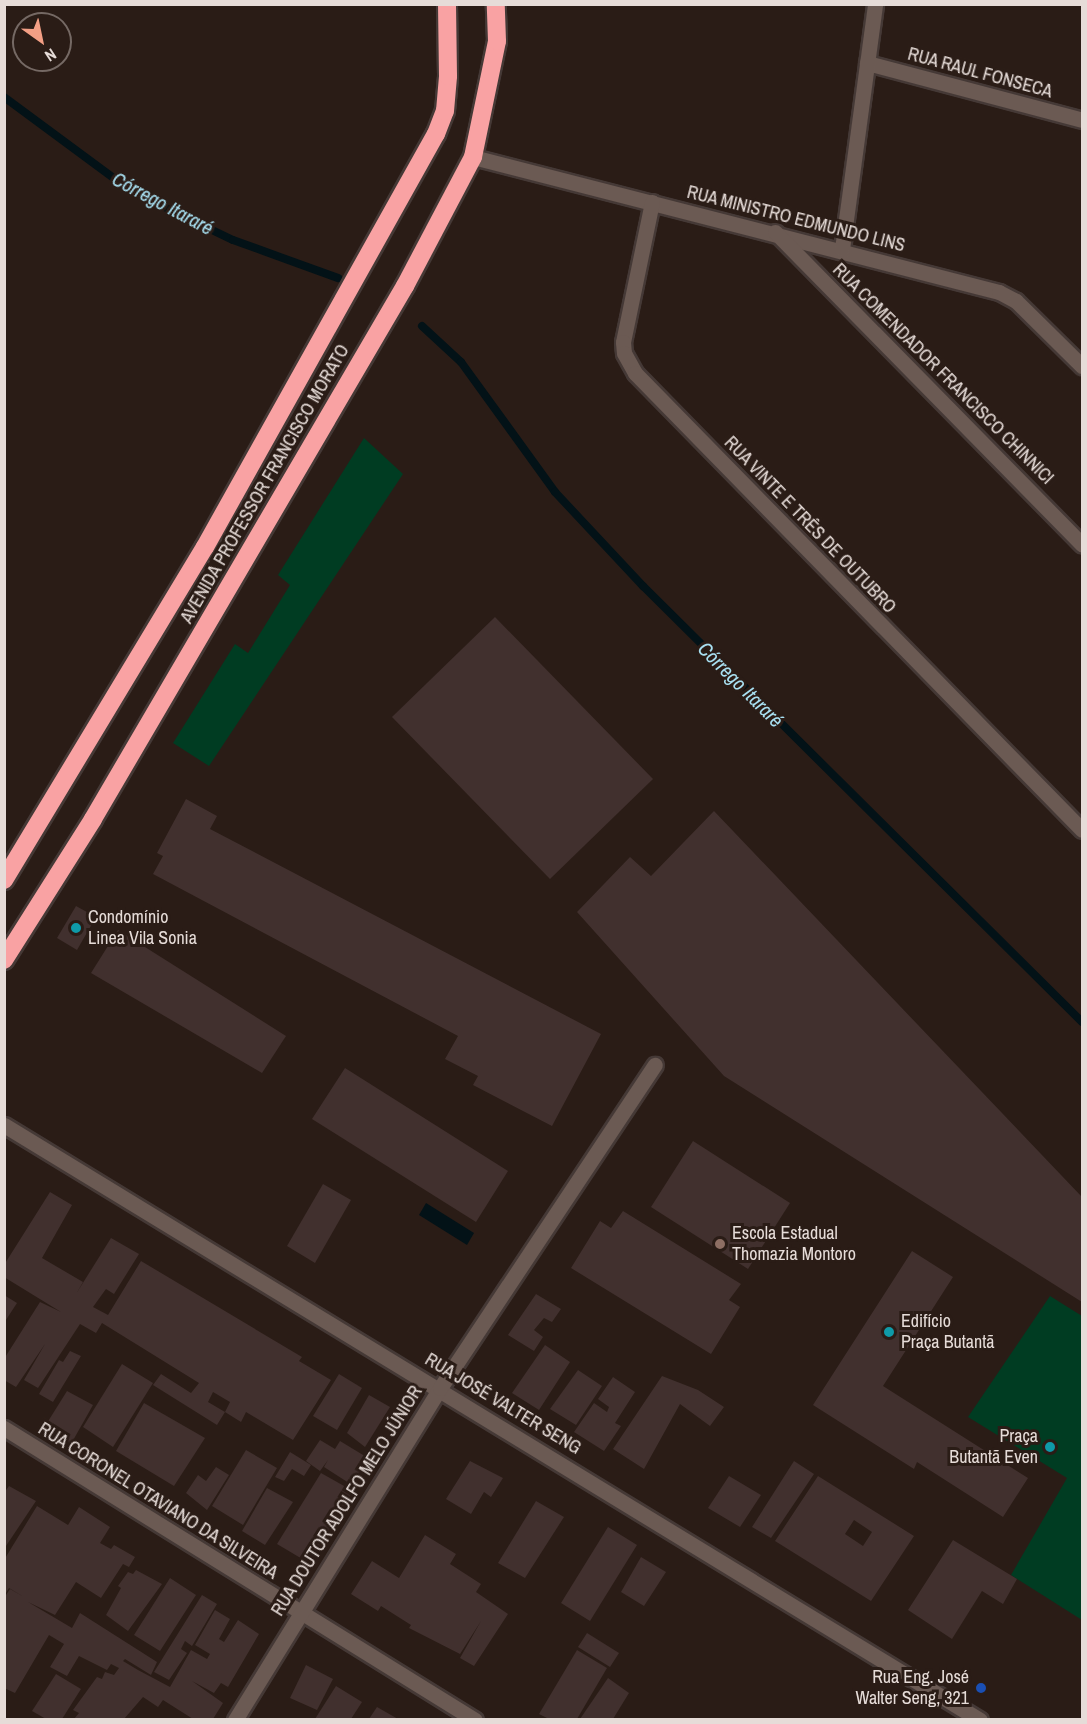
<!DOCTYPE html>
<html>
<head>
<meta charset="utf-8">
<style>
	body { margin:0 }
	#map { position:relative; width:1087px; height:1724px; overflow:hidden; background:#2a1c16; font-family:"Archivo Narrow",sans-serif }
	div>[style] { position:absolute }
	[style*='--x'] { left:calc(var(--x)*1px); top:calc(var(--y)*1px); width:calc(var(--w)*1px); rotate:calc(var(--a)*1deg) }
	.green>* { inset:0; background:#003c22 }
	.water>* { inset:0; background:#031217 }
	.stream>* { height:8px; margin:-4px; padding:0 4px; transform-origin:4px; border-radius:4px; background:#031217 }
	.building>* { inset:0; background:#41302e }
	.roads { filter:drop-shadow(2px 0 #453936) drop-shadow(-2px 0 #453936) drop-shadow(0 2px #453936) drop-shadow(0 -2px #453936) }
	.minor>* { height:15px; margin:-7.5px; padding:0 7.5px; transform-origin:7.5px; border-radius:7.5px; background:#6b5a53 }
	.highway>* { height:18px; margin:-9px; padding:0 9px; transform-origin:9px; border-radius:9px; background:#f9a2a3 }
	.dots>* { width:16px; height:16px; translate:-50% -50%; box-sizing:border-box; border:3px solid #2a1c16; border-radius:50% }
	span { translate:-50% -50%; white-space:nowrap; text-align:center; line-height:1.15; -webkit-text-stroke:6px #2a1c16; paint-order:stroke }
	.street-label { font-size:18px; color:#e6dcd8 }
	.poi-label { font-size:18px; color:#e6dcd8 }
	.left { translate:0 -50%; text-align:left }
	.right { translate:-100% -50%; text-align:right }
	.water-label { font-size:20px; color:#a8e0f2; font-style:italic }
	.frame { position:absolute; inset:0; border:6px solid #e6dcd8; pointer-events:none }
	.north { position:absolute; left:12px; top:12px; width:60px; height:60px; box-sizing:border-box; background:#2a1c16; border:2px solid #756964; border-radius:50%; rotate:147deg; font-size:16px; font-weight:700; line-height:24px; text-align:center; color:#e6dcd8 }
	.north::after { content:''; display:block; margin:auto; width:21px; height:27px; background:#f39f85; clip-path:polygon(50% 0,100% 100%,50% 72%,0 100%) }
</style>
</head>
<body>
<div id="map">
	<div class="green">
		<div style="clip-path:polygon(364px 438px,403px 474px,209px 766px,173px 743px,235px 644px,248px 653px,290px 585px,278px 575px)"></div>
		<div style="clip-path:polygon(1050px 1296px,1082px 1316px,1082px 1620px,1011px 1575px,1067px 1478px,968px 1417px)"></div>
	</div>
	<div class="water">
		<div style="clip-path:polygon(426px 1203px,474px 1233px,467px 1245px,419px 1215px)"></div>
	</div>
	<div class="stream">
		<div style="--x:4;--y:97;--w:138;--a:36.5"></div>
		<div style="--x:115;--y:179;--w:56;--a:29.7"></div>
		<div style="--x:164;--y:207;--w:76;--a:25.6"></div>
		<div style="--x:233;--y:240;--w:112;--a:19.9"></div>
		<div style="--x:422;--y:326;--w:53;--a:42.7"></div>
		<div style="--x:461;--y:362;--w:160;--a:54.1"></div>
		<div style="--x:555;--y:492;--w:129;--a:46.9"></div>
		<div style="--x:643;--y:586;--w:619;--a:44.8"></div>
	</div>
	<div class="building">
		<div style="clip-path:polygon(495px 617px,653px 779px,550px 879px,392px 717px)"></div>
		<div style="clip-path:polygon(186px 799px,217px 816px,210px 829px,601px 1034px,552px 1126px,473px 1085px,478px 1076px,445px 1059px,458px 1036px,153px 874px,163px 856px,157px 853px)"></div>
		<div style="clip-path:polygon(714px 811px,1082px 1197px,1082px 1302px,724px 1076px,577px 912px,630px 857px,651px 876px)"></div>
		<div style="clip-path:polygon(76px 906px,96px 917px,77px 950px,57px 938px)"></div>
		<div style="clip-path:polygon(118px 930px,286px 1036px,262px 1073px,91px 973px)"></div>
		<div style="clip-path:polygon(345px 1068px,508px 1171px,476px 1222px,312px 1119px)"></div>
		<div style="clip-path:polygon(693px 1141px,790px 1203px,748px 1269px,651px 1207px)"></div>
		<div style="clip-path:polygon(323px 1184px,351px 1200px,315px 1263px,287px 1246px)"></div>
		<div style="clip-path:polygon(50px 1192px,72px 1205px,42px 1258px,83px 1282px,76px 1294px,111px 1238px,139px 1254px,114px 1294px,106px 1289px,93px 1307px,108px 1315px,141px 1261px,302px 1357px,299px 1361px,331px 1380px,293px 1440px,246px 1412px,241px 1422px,225px 1412px,230px 1402px,213px 1392px,208px 1402px,225px 1412px,217px 1425px,153px 1385px,161px 1374px,191px 1393px,199px 1383px,102px 1323px,96px 1333px,80px 1324px,38px 1388px,24px 1380px,45px 1344px,16px 1387px,4px 1380px,4px 1359px,40px 1302px,61px 1312px,4px 1277px,4px 1265px)"></div>
		<div style="clip-path:polygon(623px 1211px,741px 1284px,729px 1300px,740px 1307px,711px 1354px,571px 1268px,600px 1221px,611px 1228px)"></div>
		<div style="clip-path:polygon(912px 1251px,953px 1277px,883px 1386px,1028px 1478px,1003px 1517px,917px 1462px,914px 1469px,813px 1405px)"></div>
		<div style="clip-path:polygon(536px 1294px,561px 1309px,552px 1322px,544px 1318px,534px 1330px,543px 1337px,534px 1351px,508px 1335px)"></div>
		<div style="clip-path:polygon(4px 1295px,17px 1303px,4px 1323px)"></div>
		<div style="clip-path:polygon(545px 1345px,570px 1362px,539px 1410px,512px 1393px)"></div>
		<div style="clip-path:polygon(70px 1351px,81px 1356px,53px 1402px,39px 1394px,59px 1360px,63px 1362px)"></div>
		<div style="clip-path:polygon(122px 1364px,153px 1383px,113px 1447px,83px 1427px)"></div>
		<div style="clip-path:polygon(578px 1370px,602px 1386px,576px 1425px,550px 1409px)"></div>
		<div style="clip-path:polygon(339px 1374px,362px 1388px,337px 1430px,313px 1416px)"></div>
		<div style="clip-path:polygon(662px 1376px,698px 1390px,724px 1407px,710px 1426px,680px 1404px,644px 1469px,613px 1449px)"></div>
		<div style="clip-path:polygon(613px 1377px,635px 1392px,615px 1423px,621px 1426px,604px 1451px,574px 1432px,594px 1403px,607px 1412px,609px 1407px,598px 1399px)"></div>
		<div style="clip-path:polygon(67px 1391px,93px 1405px,71px 1444px,48px 1429px,47px 1423px)"></div>
		<div style="clip-path:polygon(369px 1395px,390px 1407px,365px 1447px,347px 1433px)"></div>
		<div style="clip-path:polygon(144px 1403px,205px 1438px,174px 1486px,116px 1451px)"></div>
		<div style="clip-path:polygon(320px 1440px,335px 1449px,340px 1441px,368px 1458px,352px 1485px,324px 1467px,328px 1460px,320px 1471px,306px 1461px)"></div>
		<div style="clip-path:polygon(246px 1450px,277px 1468px,243px 1525px,212px 1506px)"></div>
		<div style="clip-path:polygon(290px 1452px,311px 1465px,304px 1476px,292px 1469px,284px 1481px,275px 1477px)"></div>
		<div style="clip-path:polygon(470px 1461px,503px 1478px,491px 1497px,484px 1492px,471px 1514px,446px 1499px)"></div>
		<div style="clip-path:polygon(794px 1461px,814px 1474px,771px 1538px,752px 1527px)"></div>
		<div style="clip-path:polygon(216px 1467px,229px 1475px,207px 1510px,186px 1493px,198px 1475px,206px 1481px)"></div>
		<div style="clip-path:polygon(321px 1473px,353px 1491px,309px 1563px,277px 1544px)"></div>
		<div style="clip-path:polygon(729px 1476px,761px 1495px,740px 1527px,708px 1508px)"></div>
		<div style="clip-path:polygon(evenodd,818px 1476px,914px 1536px,871px 1601px,775px 1541px,818px 1476px,854px 1520px,872px 1532px,863px 1546px,845px 1534px,854px 1520px)"></div>
		<div style="clip-path:polygon(9px 1486px,36px 1501px,4px 1549px,4px 1493px)"></div>
		<div style="clip-path:polygon(267px 1488px,293px 1502px,265px 1545px,242px 1531px)"></div>
		<div style="clip-path:polygon(536px 1501px,564px 1517px,525px 1578px,498px 1563px)"></div>
		<div style="clip-path:polygon(37px 1506px,68px 1525px,79px 1507px,110px 1527px,100px 1543px,111px 1549px,114px 1545px,135px 1557px,129px 1567px,123px 1564px,101px 1598px,76px 1582px,55px 1615px,28px 1602px,72px 1628px,80px 1613px,157px 1662px,151px 1675px,125px 1659px,123px 1661px,138px 1670px,170px 1687px,191px 1650px,207px 1659px,210px 1654px,195px 1645px,215px 1610px,230px 1619px,219px 1639px,224px 1642px,238px 1620px,259px 1634px,228px 1687px,221px 1683px,214px 1693px,192px 1681px,223px 1703px,213px 1719px,193px 1719px,163px 1700px,158px 1707px,143px 1697px,124px 1719px,74px 1719px,79px 1713px,73px 1710px,97px 1677px,102px 1679px,105px 1672px,114px 1675px,119px 1668px,111px 1664px,107px 1670px,79px 1656px,67px 1676px,50px 1667px,64px 1644px,49px 1635px,15px 1693px,4px 1688px,4px 1598px,10px 1589px,24px 1597px,9px 1588px,4px 1596px,4px 1560px)"></div>
		<div style="clip-path:polygon(608px 1527px,637px 1545px,590px 1621px,561px 1603px)"></div>
		<div style="clip-path:polygon(425px 1535px,456px 1554px,450px 1564px,481px 1584px,476px 1592px,508px 1614px,474px 1666px,460px 1658px,481px 1621px,460px 1654px,409px 1628px,411px 1625px,381px 1606px,378px 1611px,351px 1594px,372px 1561px,399px 1578px)"></div>
		<div style="clip-path:polygon(953px 1540px,1017px 1579px,1003px 1604px,982px 1591px,952px 1639px,908px 1610px)"></div>
		<div style="clip-path:polygon(641px 1557px,666px 1572px,644px 1606px,621px 1592px)"></div>
		<div style="clip-path:polygon(136px 1570px,162px 1584px,128px 1631px,106px 1615px,121px 1588px,118px 1586px,128px 1572px,133px 1574px)"></div>
		<div style="clip-path:polygon(170px 1578px,196px 1595px,160px 1651px,134px 1635px)"></div>
		<div style="clip-path:polygon(202px 1595px,217px 1604px,192px 1646px,185px 1641px,181px 1649px,187px 1653px,169px 1680px,154px 1672px)"></div>
		<div style="clip-path:polygon(587px 1633px,619px 1653px,610px 1667px,578px 1647px)"></div>
		<div style="clip-path:polygon(577px 1650px,607px 1668px,577px 1719px,549px 1719px,539px 1714px)"></div>
		<div style="clip-path:polygon(306px 1665px,333px 1679px,317px 1710px,290px 1698px)"></div>
		<div style="clip-path:polygon(56px 1674px,81px 1689px,62px 1719px,46px 1719px,32px 1711px)"></div>
		<div style="clip-path:polygon(608px 1678px,629px 1693px,613px 1719px,580px 1719px)"></div>
		<div style="clip-path:polygon(336px 1686px,362px 1702px,351px 1719px,315px 1719px)"></div>
		<div style="clip-path:polygon(377px 1707px,398px 1719px,369px 1719px)"></div>
	</div>
	<div class="roads">
		<div class="minor">
			<div style="--x:867;--y:63;--w:222;--a:14.8"></div>
			<div style="--x:473;--y:157;--w:543;--a:14.39"></div>
			<div style="--x:999;--y:292;--w:19;--a:28"></div>
			<div style="--x:1016;--y:301;--w:93;--a:44.6"></div>
			<div style="--x:652;--y:202;--w:143;--a:101.7"></div>
			<div style="--x:623;--y:342;--w:11;--a:85"></div>
			<div style="--x:624;--y:353;--w:23;--a:61"></div>
			<div style="--x:635;--y:373;--w:639;--a:45.63"></div>
			<div style="--x:775;--y:232;--w:438;--a:45.5"></div>
			<div style="--x:842;--y:249;--w:247;--a:-82.3"></div>
			<div style="--x:4;--y:1125;--w:1143;--a:31.37"></div>
			<div style="--x:4;--y:1428;--w:554;--a:31.8"></div>
			<div style="--x:235;--y:1720;--w:390;--a:-58.3"></div>
			<div style="--x:440;--y:1388;--w:388;--a:-56.4"></div>
		</div>
		<div class="highway">
			<div style="--x:4;--y:880;--w:389;--a:-58.9"></div>
			<div style="--x:205;--y:547;--w:473;--a:-60.8"></div>
			<div style="--x:436;--y:134;--w:25;--a:-69"></div>
			<div style="--x:445;--y:111;--w:35;--a:-85"></div>
			<div style="--x:448;--y:76;--w:72;--a:-90.8"></div>
			<div style="--x:4;--y:960;--w:167;--a:-57.7"></div>
			<div style="--x:93;--y:819;--w:618;--a:-59.66"></div>
			<div style="--x:405;--y:286;--w:146;--a:-62.2"></div>
			<div style="--x:473;--y:157;--w:118;--a:-78.3"></div>
			<div style="--x:497;--y:41;--w:37;--a:-92"></div>
		</div>
	</div>
	<div class="dots">
		<div style="left:76px;top:928px;background:#0f9aa8"></div>
		<div style="left:720px;top:1244px;background:#8d6e63"></div>
		<div style="left:889px;top:1332px;background:#0f9aa8"></div>
		<div style="left:1050px;top:1447px;background:#0f9aa8"></div>
		<div style="left:981px;top:1688px;background:#1a4fb4"></div>
	</div>
	<div class="street-label">
		<span style="left:980px;top:73px;rotate:15deg">RUA RAUL FONSECA</span>
		<span style="left:796px;top:219px;rotate:14deg">RUA MINISTRO EDMUNDO LINS</span>
		<span style="left:943px;top:374px;rotate:45deg">RUA COMENDADOR FRANCISCO CHINNICI</span>
		<span style="left:265px;top:484px;rotate:-60deg">AVENIDA PROFESSOR FRANCISCO MORATO</span>
		<span style="left:810px;top:525px;rotate:46deg">RUA VINTE E TRÊS DE OUTUBRO</span>
		<span style="left:503px;top:1404px;rotate:31deg">RUA JOSÉ VALTER SENG</span>
		<span style="left:158px;top:1501px;rotate:32deg">RUA CORONEL OTAVIANO DA SILVEIRA</span>
		<span style="left:347px;top:1501px;rotate:-58deg">RUA DOUTOR ADOLFO MELO JÚNIOR</span>
	</div>
	<div class="poi-label">
		<span class="left" style="left:88px;top:928px">Condomínio<br>Linea Vila Sonia</span>
		<span class="left" style="left:732px;top:1244px">Escola Estadual<br>Thomazia Montoro</span>
		<span class="left" style="left:901px;top:1332px">Edifício<br>Praça Butantã</span>
		<span class="right" style="left:1038px;top:1447px">Praça<br>Butantã Even</span>
		<span class="right" style="left:969px;top:1688px">Rua Eng. José<br>Walter Seng, 321</span>
	</div>
	<div class="water-label">
		<span style="left:163px;top:203px;rotate:28deg">Córrego Itararé</span>
		<span style="left:741px;top:684px;rotate:45deg">Córrego Itararé</span>
	</div>
	<div class="frame"></div>
	<div class="north">N</div>
</div>
</body>
</html>
